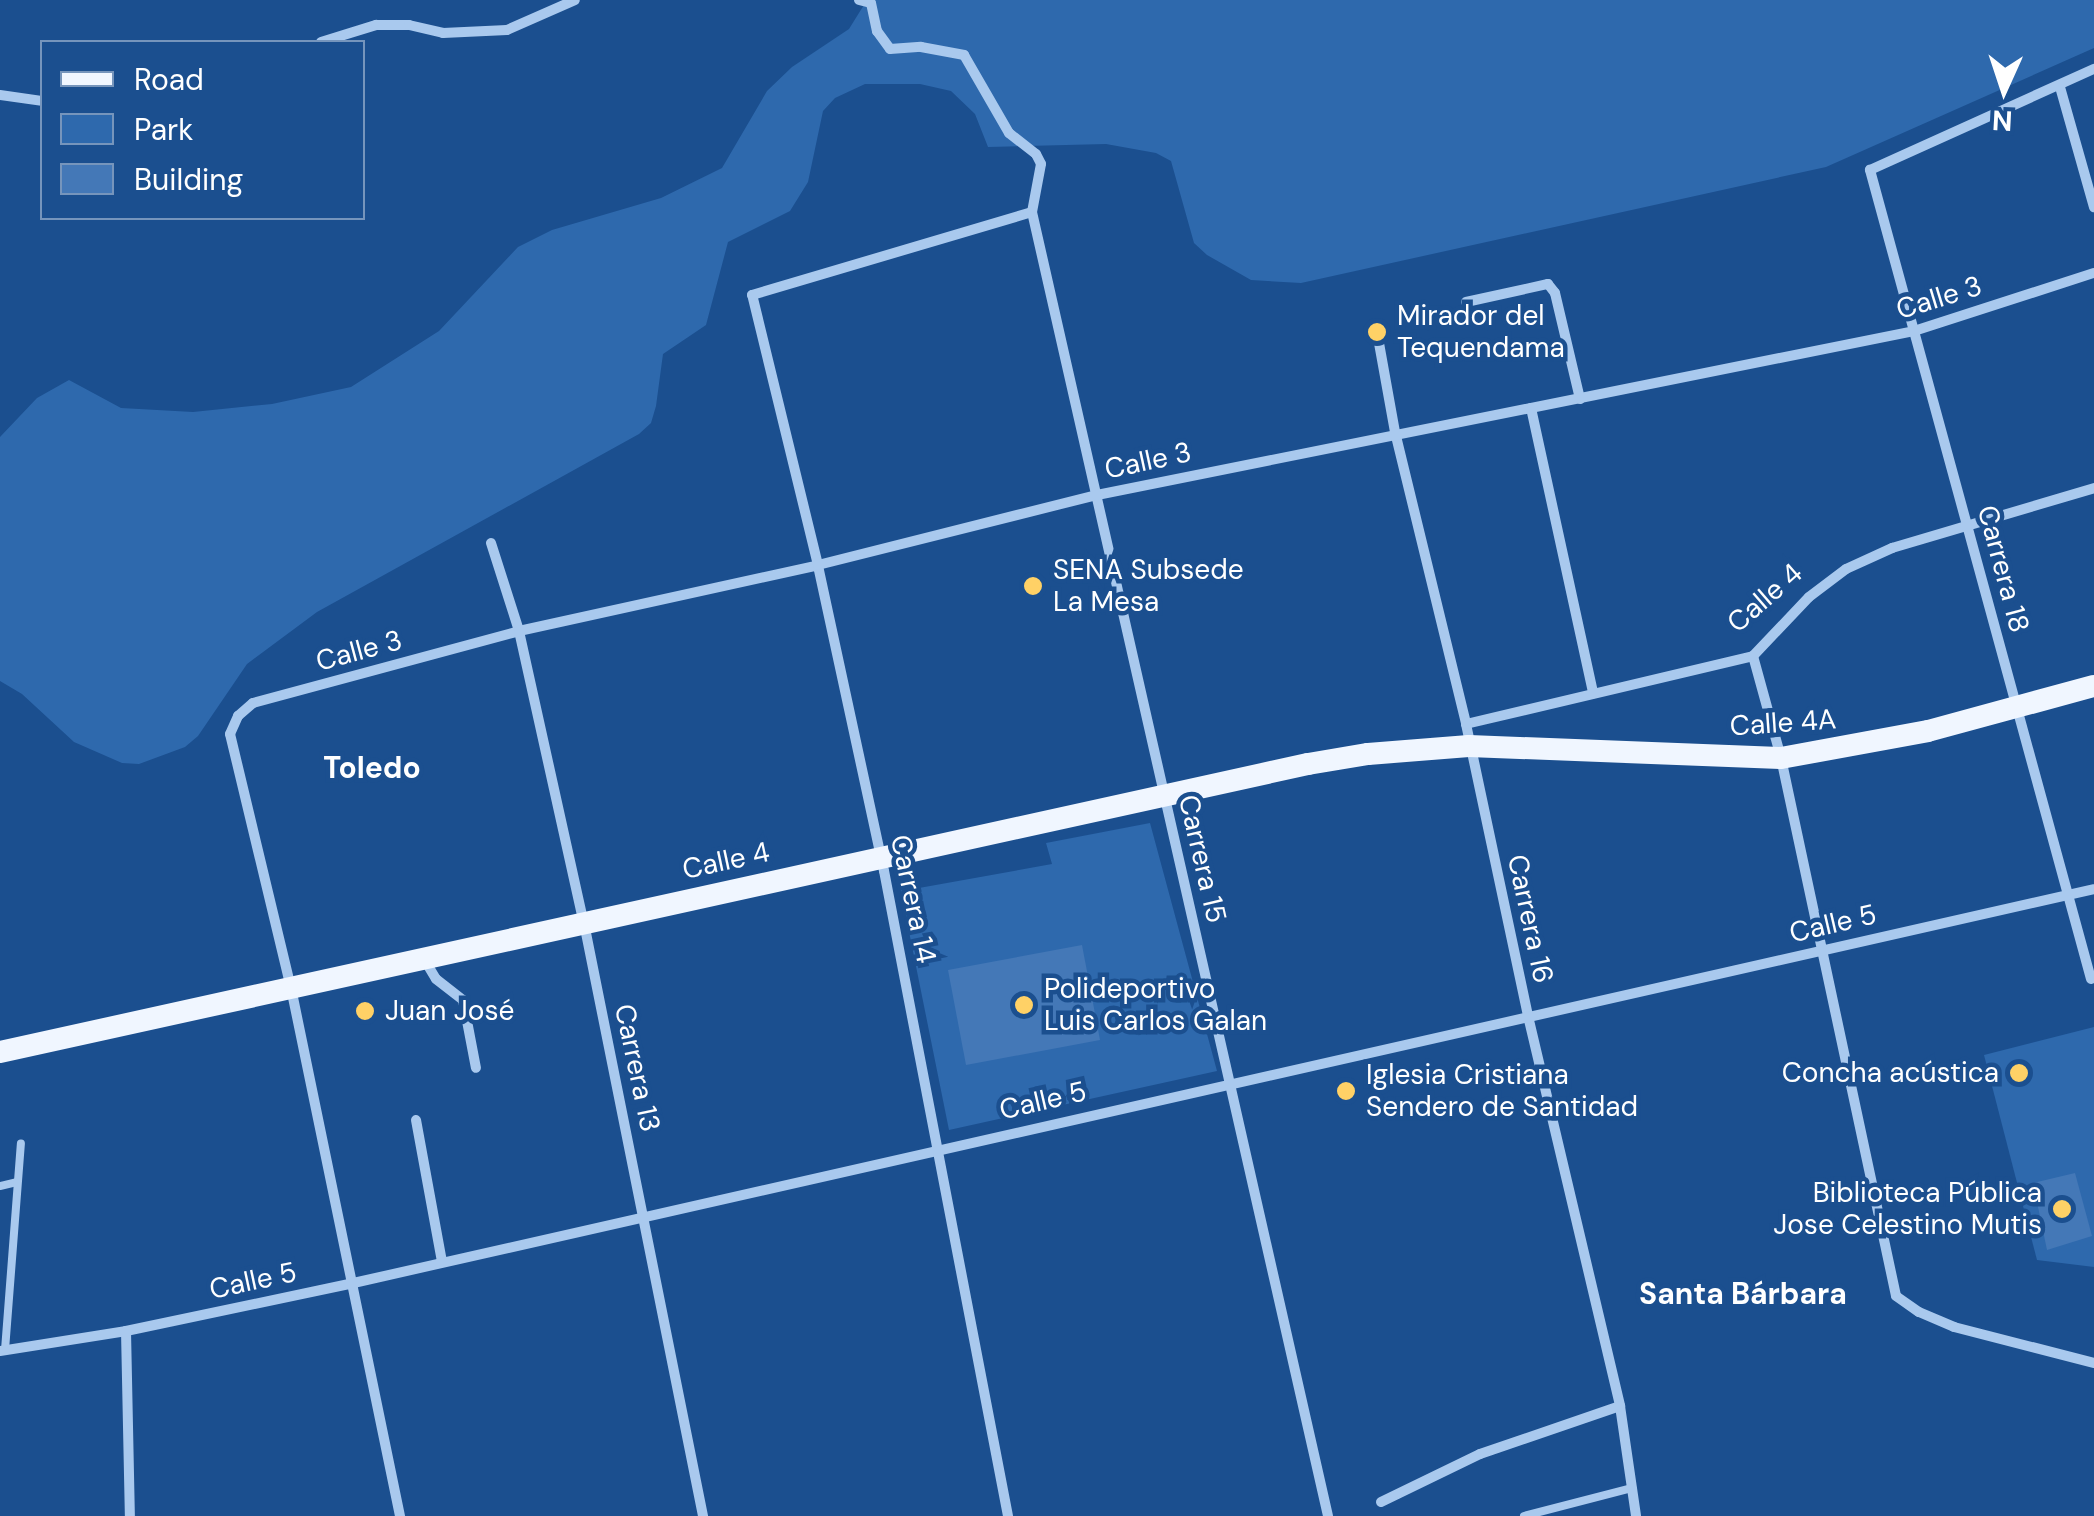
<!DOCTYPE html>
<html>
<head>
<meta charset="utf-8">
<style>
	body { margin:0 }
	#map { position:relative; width:2094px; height:1516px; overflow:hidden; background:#1b4f8f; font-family:"DM Sans",sans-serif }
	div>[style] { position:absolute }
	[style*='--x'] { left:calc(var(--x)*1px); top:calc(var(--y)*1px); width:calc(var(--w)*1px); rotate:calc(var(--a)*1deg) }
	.green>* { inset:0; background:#2e69ad }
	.building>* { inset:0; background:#4478b7 }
	.service>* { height:8px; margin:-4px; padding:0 4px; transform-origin:4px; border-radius:4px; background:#a9c9ee }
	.minor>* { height:10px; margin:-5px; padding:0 5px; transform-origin:5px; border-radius:5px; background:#a9c9ee }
	.primary>* { height:22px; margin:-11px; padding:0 11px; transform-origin:11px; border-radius:11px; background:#f0f6ff }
	.dots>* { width:28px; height:28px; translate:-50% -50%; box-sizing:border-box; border:5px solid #1b4f8f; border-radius:50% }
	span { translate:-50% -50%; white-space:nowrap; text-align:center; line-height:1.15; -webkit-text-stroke:9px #1b4f8f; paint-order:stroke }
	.street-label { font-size:28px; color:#fff }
	.poi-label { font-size:28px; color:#fff }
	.left { translate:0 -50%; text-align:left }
	.right { translate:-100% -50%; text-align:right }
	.neighbourhood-label { font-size:30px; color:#fff; font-weight:700 }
	.legend { position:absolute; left:40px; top:40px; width:325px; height:180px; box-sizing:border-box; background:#1b4f8f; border:2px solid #7695bc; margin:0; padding:12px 18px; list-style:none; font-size:30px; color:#fff }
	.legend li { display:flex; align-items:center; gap:20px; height:50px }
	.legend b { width:50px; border:2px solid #7695bc }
	.north { position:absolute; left:1954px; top:40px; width:100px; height:100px; -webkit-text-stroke:8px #1b4f8f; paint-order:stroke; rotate:183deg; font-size:28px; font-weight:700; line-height:40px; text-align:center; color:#fff }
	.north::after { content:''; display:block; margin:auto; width:35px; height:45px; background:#fff; clip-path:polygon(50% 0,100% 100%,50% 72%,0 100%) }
</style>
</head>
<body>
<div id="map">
	<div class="green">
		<div style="clip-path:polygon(867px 0,2094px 0,2094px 48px,1826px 167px,1301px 283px,1251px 280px,1207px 255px,1194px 243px,1171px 161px,1156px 153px,1106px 144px,988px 147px,975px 114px,951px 91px,920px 84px,865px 84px,835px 98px,823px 111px,808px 182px,790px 211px,728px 242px,706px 325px,663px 354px,656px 406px,651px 423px,639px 434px,317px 612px,247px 664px,198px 736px,185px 747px,139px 764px,122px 763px,74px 742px,22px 694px,0 681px,0 437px,37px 398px,69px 380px,121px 408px,193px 412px,272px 404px,351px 387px,439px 331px,518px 247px,552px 230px,661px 198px,722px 168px,767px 91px,792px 67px,849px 29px)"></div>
		<div style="clip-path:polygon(1150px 823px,1217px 1071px,949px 1130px,897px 872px,914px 868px,919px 888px,1052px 864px,1046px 843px)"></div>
		<div style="clip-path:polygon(2094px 1027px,2094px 1267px,2037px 1260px,1984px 1055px)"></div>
	</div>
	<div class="building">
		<div style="clip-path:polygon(1082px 945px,1100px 1040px,966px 1065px,948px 970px)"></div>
		<div style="clip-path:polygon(2075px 1173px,2092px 1236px,2047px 1250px,2033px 1183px)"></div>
	</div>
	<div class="service">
		<div style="--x:0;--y:1186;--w:17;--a:-13"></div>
		<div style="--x:5;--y:1350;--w:207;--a:-85.6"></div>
		<div style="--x:1524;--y:1516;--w:112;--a:-14.5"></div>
	</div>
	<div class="minor">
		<div style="--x:859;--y:0;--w:12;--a:14"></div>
		<div style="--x:871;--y:3;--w:29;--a:78"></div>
		<div style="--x:877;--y:31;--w:22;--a:54"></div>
		<div style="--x:890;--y:49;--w:31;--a:-4"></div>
		<div style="--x:921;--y:47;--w:44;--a:10.5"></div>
		<div style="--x:964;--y:55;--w:90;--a:60"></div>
		<div style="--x:1009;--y:133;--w:34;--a:38"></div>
		<div style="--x:1036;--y:154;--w:11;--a:63"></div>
		<div style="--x:1041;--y:164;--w:49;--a:100.6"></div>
		<div style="--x:1032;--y:212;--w:1337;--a:77.21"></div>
		<div style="--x:321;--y:42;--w:58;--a:-17.2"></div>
		<div style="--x:376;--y:25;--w:33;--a:0"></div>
		<div style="--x:409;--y:25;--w:35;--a:13"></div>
		<div style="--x:443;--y:33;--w:64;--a:-2.7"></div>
		<div style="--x:507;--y:30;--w:74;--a:-23.8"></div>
		<div style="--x:2060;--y:87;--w:125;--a:74.2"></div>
		<div style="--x:0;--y:95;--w:42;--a:8.1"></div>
		<div style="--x:1466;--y:302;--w:84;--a:-12.4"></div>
		<div style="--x:1548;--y:284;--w:11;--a:52"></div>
		<div style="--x:1555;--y:293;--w:109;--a:76.7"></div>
		<div style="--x:1377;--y:332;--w:102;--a:79.8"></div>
		<div style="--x:1395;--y:432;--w:301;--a:76.3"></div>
		<div style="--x:1466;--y:724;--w:299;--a:78"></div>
		<div style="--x:1528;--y:1016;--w:401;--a:76.7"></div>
		<div style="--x:1620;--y:1406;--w:111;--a:81.7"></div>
		<div style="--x:1531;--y:408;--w:292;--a:77.7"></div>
		<div style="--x:491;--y:543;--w:92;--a:72.3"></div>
		<div style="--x:519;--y:631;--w:299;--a:77.5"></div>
		<div style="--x:584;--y:923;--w:605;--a:78.65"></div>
		<div style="--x:1753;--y:656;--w:106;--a:74.6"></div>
		<div style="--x:1781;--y:758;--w:550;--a:77.93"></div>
		<div style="--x:1896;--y:1296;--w:28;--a:35"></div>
		<div style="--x:1919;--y:1312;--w:38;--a:23"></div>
		<div style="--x:1954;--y:1327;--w:145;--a:14.4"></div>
		<div style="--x:1466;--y:724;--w:295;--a:-13.3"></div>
		<div style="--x:1753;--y:656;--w:81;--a:-46.5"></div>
		<div style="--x:1809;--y:597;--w:46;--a:-37.1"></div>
		<div style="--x:1846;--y:569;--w:51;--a:-24.5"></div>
		<div style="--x:1892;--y:548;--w:211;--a:-16.5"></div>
		<div style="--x:424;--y:959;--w:23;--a:59"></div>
		<div style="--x:436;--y:979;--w:34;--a:38"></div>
		<div style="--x:463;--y:1000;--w:69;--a:79.2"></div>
		<div style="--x:2091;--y:979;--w:839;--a:-105.28"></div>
		<div style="--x:1870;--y:170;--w:246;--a:-24.3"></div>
		<div style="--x:416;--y:1120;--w:144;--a:79.6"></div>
		<div style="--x:126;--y:1331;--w:185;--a:88.8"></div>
		<div style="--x:0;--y:1351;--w:128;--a:-9"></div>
		<div style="--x:126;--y:1331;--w:228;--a:-11.9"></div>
		<div style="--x:349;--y:1284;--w:1789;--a:-12.75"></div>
		<div style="--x:1381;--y:1502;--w:110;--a:-25.9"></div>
		<div style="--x:1480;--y:1454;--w:148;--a:-18.9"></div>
		<div style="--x:400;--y:1516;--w:539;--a:-101.66"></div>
		<div style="--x:291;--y:988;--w:261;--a:-103.5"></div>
		<div style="--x:230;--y:734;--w:20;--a:-66"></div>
		<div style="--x:238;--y:716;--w:20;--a:-41"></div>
		<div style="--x:253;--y:703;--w:276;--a:-15.1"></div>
		<div style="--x:519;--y:631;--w:306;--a:-12.4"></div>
		<div style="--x:818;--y:565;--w:288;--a:-14.1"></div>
		<div style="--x:1097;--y:495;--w:833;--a:-11.35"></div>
		<div style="--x:1914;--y:331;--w:189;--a:-17.9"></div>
		<div style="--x:1008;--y:1516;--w:657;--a:-100.88"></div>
		<div style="--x:884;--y:871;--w:313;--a:-102.2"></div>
		<div style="--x:818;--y:565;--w:278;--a:-103.7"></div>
		<div style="--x:752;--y:295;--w:292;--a:-16.5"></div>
	</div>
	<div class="primary">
		<div style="--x:0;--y:1052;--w:1339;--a:-12.42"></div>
		<div style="--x:1308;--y:764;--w:61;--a:-9.5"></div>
		<div style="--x:1368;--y:754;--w:101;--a:-4.5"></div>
		<div style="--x:1469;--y:746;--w:312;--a:2.2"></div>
		<div style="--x:1781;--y:758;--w:149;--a:-10.4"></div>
		<div style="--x:1928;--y:731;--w:172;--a:-15.2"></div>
	</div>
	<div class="dots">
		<div style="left:1377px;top:332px;background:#ffd166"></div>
		<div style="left:1033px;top:586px;background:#ffd166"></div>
		<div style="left:1024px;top:1005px;background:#ffd166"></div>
		<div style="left:365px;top:1011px;background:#ffd166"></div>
		<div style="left:2019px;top:1073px;background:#ffd166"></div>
		<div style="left:1346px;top:1091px;background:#ffd166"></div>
		<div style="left:2062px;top:1209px;background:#ffd166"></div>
	</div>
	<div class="street-label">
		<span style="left:1939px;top:298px;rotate:-17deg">Calle 3</span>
		<span style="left:1148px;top:461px;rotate:-12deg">Calle 3</span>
		<span style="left:2003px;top:569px;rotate:75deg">Carrera 18</span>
		<span style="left:1765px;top:598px;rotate:-41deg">Calle 4</span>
		<span style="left:359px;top:651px;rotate:-15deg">Calle 3</span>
		<span style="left:1783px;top:723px;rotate:-4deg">Calle 4A</span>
		<span style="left:1202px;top:859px;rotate:77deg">Carrera 15</span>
		<span style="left:726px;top:861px;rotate:-12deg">Calle 4</span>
		<span style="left:913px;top:899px;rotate:78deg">Carrera 14</span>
		<span style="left:1530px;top:919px;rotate:78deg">Carrera 16</span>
		<span style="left:1833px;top:924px;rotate:-13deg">Calle 5</span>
		<span style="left:637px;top:1068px;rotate:78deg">Carrera 13</span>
		<span style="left:1043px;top:1101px;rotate:-13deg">Calle 5</span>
		<span style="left:253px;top:1281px;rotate:-12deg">Calle 5</span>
	</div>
	<div class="poi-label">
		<span class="left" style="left:1397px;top:332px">Mirador del<br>Tequendama</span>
		<span class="left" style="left:1053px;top:586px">SENA Subsede<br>La Mesa</span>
		<span class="left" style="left:1044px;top:1005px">Polideportivo<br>Luis Carlos Galan</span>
		<span class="left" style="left:385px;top:1011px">Juan José</span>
		<span class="right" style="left:1999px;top:1073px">Concha acústica</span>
		<span class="left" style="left:1366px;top:1091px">Iglesia Cristiana<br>Sendero de Santidad</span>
		<span class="right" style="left:2042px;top:1209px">Biblioteca Pública<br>Jose Celestino Mutis</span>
	</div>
	<div class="neighbourhood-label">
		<span style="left:372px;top:768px">Toledo</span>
		<span style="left:1743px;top:1294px">Santa Bárbara</span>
	</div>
	<ul class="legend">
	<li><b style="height:12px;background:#f0f6ff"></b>Road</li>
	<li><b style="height:28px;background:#2e69ad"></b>Park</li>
	<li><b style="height:28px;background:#4478b7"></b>Building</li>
	</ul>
	<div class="north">N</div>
</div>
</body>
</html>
